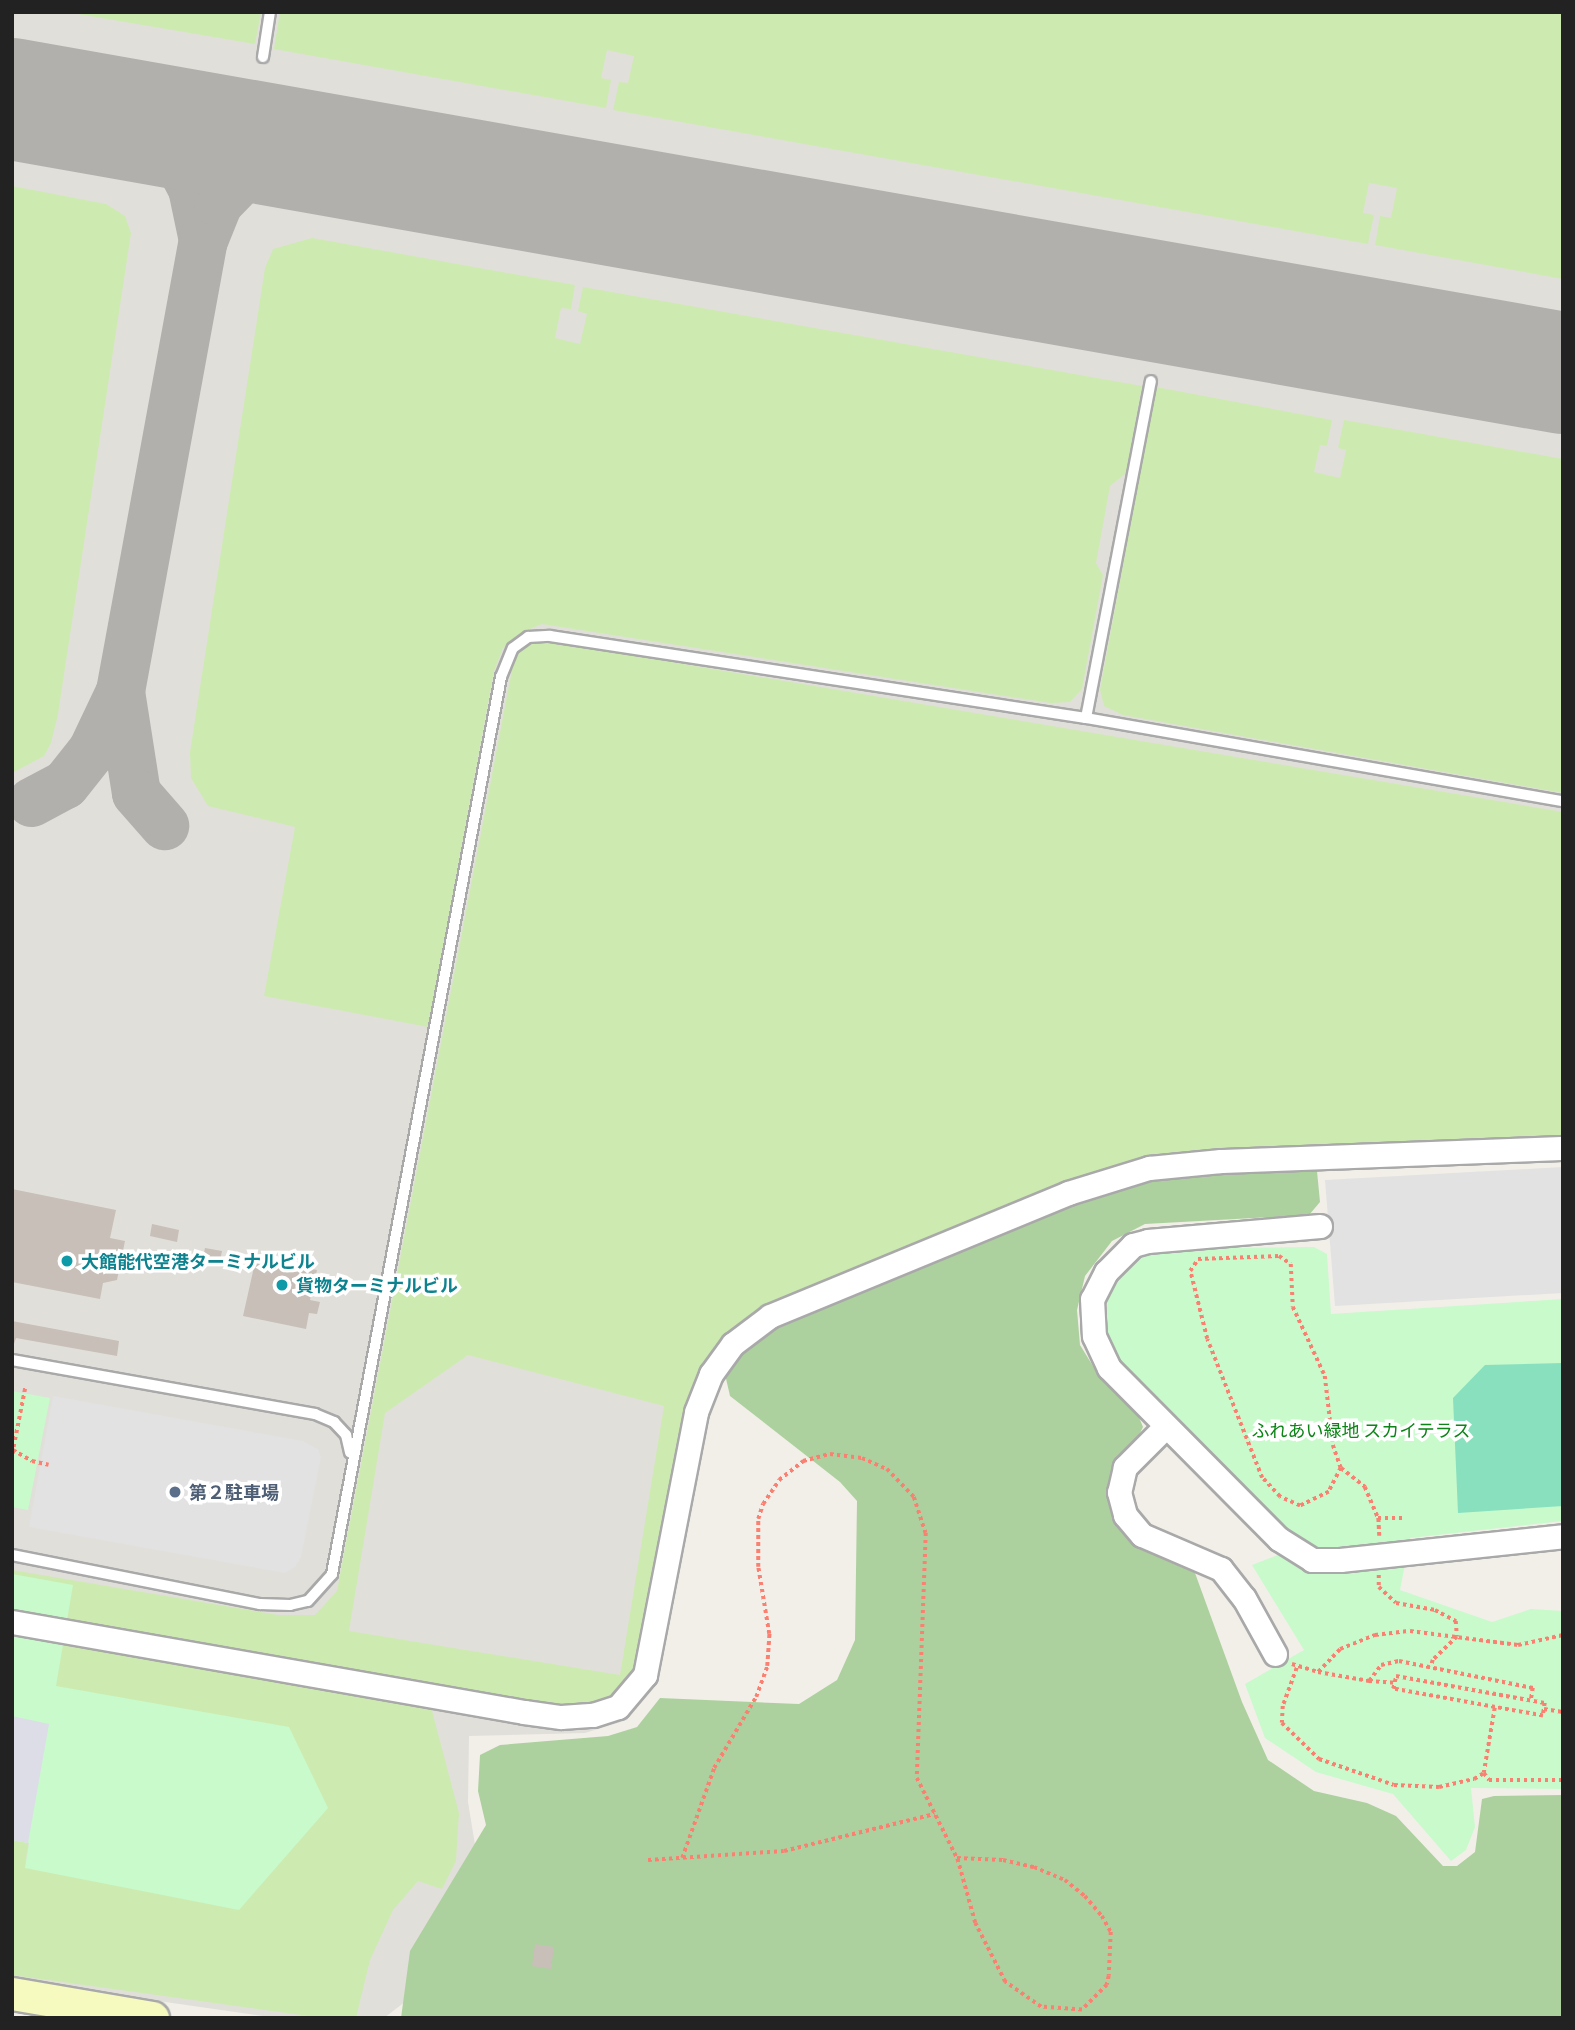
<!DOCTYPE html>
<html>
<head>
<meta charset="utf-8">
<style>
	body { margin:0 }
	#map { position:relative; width:1575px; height:2030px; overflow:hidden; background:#f2efe9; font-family:Barlow,"Noto Sans JP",sans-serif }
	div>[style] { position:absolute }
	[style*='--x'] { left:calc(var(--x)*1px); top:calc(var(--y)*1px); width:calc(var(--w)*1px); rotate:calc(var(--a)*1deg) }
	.airport>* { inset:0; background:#e1dfda }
	.grass>* { inset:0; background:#cdebb0 }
	.forest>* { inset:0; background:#add19e }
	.park>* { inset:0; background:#c8facc }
	.pitch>* { inset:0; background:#88e0be }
	.parking>* { inset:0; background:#e2e2e2 }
	.plaza>* { inset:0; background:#dddde8 }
	.taxiway>* { height:49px; margin:-24.5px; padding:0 24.5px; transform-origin:24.5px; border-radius:24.5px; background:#b1b0ac }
	.runway>* { height:122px; margin:-61px; padding:0 61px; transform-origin:61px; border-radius:61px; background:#b1b0ac }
	.building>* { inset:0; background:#c7bfb8 }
	.path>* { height:3.5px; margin-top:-1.75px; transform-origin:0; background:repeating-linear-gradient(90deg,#fa8072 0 3.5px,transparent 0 7px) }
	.roads { filter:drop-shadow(2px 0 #a9a9a9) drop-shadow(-2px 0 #a9a9a9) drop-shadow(0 2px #a9a9a9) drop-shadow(0 -2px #a9a9a9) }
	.lane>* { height:10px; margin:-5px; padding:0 5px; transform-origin:5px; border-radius:5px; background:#fff }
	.street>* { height:23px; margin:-11.5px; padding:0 11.5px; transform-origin:11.5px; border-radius:11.5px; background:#fff }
	.secondary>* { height:32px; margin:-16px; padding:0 16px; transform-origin:16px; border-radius:16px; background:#f7fabf }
	.dots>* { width:19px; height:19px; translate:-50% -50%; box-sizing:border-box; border:4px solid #fff; border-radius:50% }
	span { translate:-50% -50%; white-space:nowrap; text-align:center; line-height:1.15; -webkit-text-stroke:7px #fff; paint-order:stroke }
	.culture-label { font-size:18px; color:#0d838f; font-weight:700 }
	.left { translate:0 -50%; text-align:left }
	.park-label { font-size:18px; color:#0c8416 }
	.service-label { font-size:18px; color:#4e5e75; font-weight:700 }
	.frame { position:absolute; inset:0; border:14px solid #222; pointer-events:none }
</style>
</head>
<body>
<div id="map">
	<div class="airport">
		<div style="clip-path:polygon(12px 12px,1563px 12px,1563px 1132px,871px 1140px,704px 1405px,652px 1685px,627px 1720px,585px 1733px,469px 1736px,468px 1802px,476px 1851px,410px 1998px,384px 2018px,277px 2018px,12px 1980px)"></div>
	</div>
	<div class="grass">
		<div style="clip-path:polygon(66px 12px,261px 12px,255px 44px)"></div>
		<div style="clip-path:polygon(280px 12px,1563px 12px,1563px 279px,1375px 245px,1380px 216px,1391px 218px,1397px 188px,1369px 183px,1363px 213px,1374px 215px,1368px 244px,613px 110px,619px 82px,628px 83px,634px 56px,607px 50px,601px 78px,611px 80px,606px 108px,274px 49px)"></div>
		<div style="clip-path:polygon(12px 186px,106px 204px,125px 216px,131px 233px,58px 714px,51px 743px,44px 756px,12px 773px)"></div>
		<div style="clip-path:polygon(312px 238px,575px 285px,571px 309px,561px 308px,555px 338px,580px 344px,587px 314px,578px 311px,583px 287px,1142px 386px,1126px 473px,1110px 486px,1096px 563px,1103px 575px,1082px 689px,1070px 702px,1051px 703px,542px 624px,522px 632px,503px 648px,494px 671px,428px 1027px,264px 996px,295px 827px,208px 806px,191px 778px,190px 752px,265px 268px,273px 249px)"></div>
		<div style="clip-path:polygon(1156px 387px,1332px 420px,1327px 446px,1320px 445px,1314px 472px,1340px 478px,1346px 450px,1338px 448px,1344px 420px,1563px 459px,1563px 793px,1123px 715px,1104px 706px,1100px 690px)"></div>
		<div style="clip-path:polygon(evenodd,540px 640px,1563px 812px,1563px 1142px,1161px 1159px,720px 1343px,638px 1668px,606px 1706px,559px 1711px,12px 1617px,12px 1570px,278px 1615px,315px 1615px,337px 1591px,514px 659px,525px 646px,540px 640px,468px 1355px,664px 1406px,620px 1675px,349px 1631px,385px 1413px,468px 1355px)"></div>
		<div style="clip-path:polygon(12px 1630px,431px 1707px,459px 1813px,456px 1861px,442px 1889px,418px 1881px,393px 1910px,370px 1960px,356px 2018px,323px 2018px,12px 1975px,12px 1840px,28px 1843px,25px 1868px,56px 1687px)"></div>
	</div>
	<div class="forest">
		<div style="clip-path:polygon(1304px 1166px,1317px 1171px,1320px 1202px,1309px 1215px,1145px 1224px,1112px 1241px,1085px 1276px,1077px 1310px,1080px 1345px,1096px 1371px,1138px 1415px,1143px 1427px,1111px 1492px,1114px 1519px,1134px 1542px,1152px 1554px,1191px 1562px,1242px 1702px,1268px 1760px,1314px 1791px,1367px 1803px,1396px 1816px,1443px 1866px,1457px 1866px,1475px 1852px,1482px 1799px,1494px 1796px,1563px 1795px,1563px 2018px,401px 2018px,410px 1951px,486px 1825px,478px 1791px,480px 1755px,500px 1745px,608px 1736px,637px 1727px,660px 1698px,799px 1704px,837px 1680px,855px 1640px,857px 1501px,840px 1482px,730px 1396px,724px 1370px,749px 1341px,1018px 1222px,1150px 1174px)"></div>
	</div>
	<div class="park">
		<div style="clip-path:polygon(1314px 1247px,1327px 1254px,1331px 1314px,1563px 1299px,1563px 1521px,1410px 1538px,1400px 1590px,1492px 1622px,1531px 1609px,1563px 1611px,1563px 1789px,1471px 1788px,1475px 1827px,1466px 1850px,1451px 1861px,1393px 1794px,1316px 1772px,1265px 1738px,1245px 1684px,1304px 1650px,1252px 1565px,1280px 1554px,1289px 1530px,1117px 1360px,1105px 1327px,1108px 1297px,1123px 1264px,1161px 1249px)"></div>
		<div style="clip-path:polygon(12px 1391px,50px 1398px,28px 1510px,12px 1507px)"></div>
		<div style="clip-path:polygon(12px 1574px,73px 1585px,56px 1686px,289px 1727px,328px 1808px,239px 1910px,25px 1868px,29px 1843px,12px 1840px)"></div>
	</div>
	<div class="pitch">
		<div style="clip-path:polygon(1563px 1363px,1563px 1506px,1458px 1513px,1453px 1398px,1485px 1365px)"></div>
	</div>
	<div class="parking">
		<div style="clip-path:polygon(1563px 1167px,1563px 1293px,1335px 1306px,1325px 1180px)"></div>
		<div style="clip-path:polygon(53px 1396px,303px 1441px,318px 1449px,321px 1457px,301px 1557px,295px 1567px,285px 1573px,29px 1527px)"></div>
	</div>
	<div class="plaza">
		<div style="clip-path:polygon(12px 1716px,49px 1724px,28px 1843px,12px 1840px)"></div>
	</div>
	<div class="taxiway">
		<div style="--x:117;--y:118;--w:40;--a:29.7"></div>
		<div style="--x:152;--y:138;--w:31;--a:40"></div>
		<div style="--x:176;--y:158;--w:34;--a:62"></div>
		<div style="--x:192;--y:188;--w:53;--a:78.1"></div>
		<div style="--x:120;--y:691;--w:103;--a:81.1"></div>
		<div style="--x:136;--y:793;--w:43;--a:48.8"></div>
		<div style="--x:31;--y:802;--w:38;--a:-28"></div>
		<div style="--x:65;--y:784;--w:43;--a:-51.5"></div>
		<div style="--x:92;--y:750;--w:65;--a:-64.6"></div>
		<div style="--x:120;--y:691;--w:459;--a:-79.6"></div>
		<div style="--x:203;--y:240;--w:40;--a:-68"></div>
		<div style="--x:218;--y:203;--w:37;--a:-46"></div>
		<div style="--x:244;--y:176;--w:26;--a:-29"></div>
		<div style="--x:267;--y:163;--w:54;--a:-9.6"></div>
	</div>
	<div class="runway">
		<div style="--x:12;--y:99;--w:1575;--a:10.02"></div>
	</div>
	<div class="building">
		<div style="clip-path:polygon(12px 1189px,116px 1210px,110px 1238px,125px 1241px,117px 1280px,103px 1283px,100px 1299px,12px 1282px)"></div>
		<div style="clip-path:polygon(152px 1224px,179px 1230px,177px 1242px,150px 1236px)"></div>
		<div style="clip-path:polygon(205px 1248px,222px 1251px,220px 1261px,203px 1257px)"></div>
		<div style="clip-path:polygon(256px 1258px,317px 1270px,310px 1300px,320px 1302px,317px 1314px,309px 1313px,306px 1329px,243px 1316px)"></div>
		<div style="clip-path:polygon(12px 1321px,119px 1341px,117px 1356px,16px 1338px,12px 1350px)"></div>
		<div style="clip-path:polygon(535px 1944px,554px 1947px,551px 1969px,532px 1966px)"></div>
	</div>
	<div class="path">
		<div style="--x:13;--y:1450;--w:22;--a:30"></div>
		<div style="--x:32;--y:1461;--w:17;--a:13"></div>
		<div style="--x:12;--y:1454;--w:67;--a:-78.9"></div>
		<div style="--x:1341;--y:1468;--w:27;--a:117"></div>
		<div style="--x:1329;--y:1492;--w:32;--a:154"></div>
		<div style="--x:1300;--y:1506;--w:22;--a:-156"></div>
		<div style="--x:1280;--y:1497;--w:26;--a:-133"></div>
		<div style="--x:1262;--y:1478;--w:149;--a:-111.6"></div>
		<div style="--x:1207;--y:1339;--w:70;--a:-104"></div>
		<div style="--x:1190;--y:1271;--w:14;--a:-56"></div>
		<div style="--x:1198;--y:1259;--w:81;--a:-2.1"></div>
		<div style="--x:1279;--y:1256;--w:14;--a:34"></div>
		<div style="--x:1291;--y:1264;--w:43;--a:87.3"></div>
		<div style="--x:1293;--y:1307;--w:76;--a:65.1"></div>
		<div style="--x:1325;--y:1376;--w:69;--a:83.4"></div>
		<div style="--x:1333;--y:1445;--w:24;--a:71"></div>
		<div style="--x:1341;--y:1468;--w:31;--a:38"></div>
		<div style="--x:1365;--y:1487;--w:34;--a:67"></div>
		<div style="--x:1379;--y:1536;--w:18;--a:-93"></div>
		<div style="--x:1378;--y:1518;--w:25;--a:0"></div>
		<div style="--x:1379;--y:1575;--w:12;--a:90"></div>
		<div style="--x:1379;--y:1587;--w:23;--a:43"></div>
		<div style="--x:1396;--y:1603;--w:40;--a:10"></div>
		<div style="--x:1435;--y:1610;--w:24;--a:28"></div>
		<div style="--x:1456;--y:1621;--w:16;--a:86"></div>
		<div style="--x:1457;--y:1637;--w:33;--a:136"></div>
		<div style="--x:1433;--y:1660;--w:7;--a:106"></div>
		<div style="--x:1292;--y:1664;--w:27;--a:17"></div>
		<div style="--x:1318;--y:1672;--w:32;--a:-46"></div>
		<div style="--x:1340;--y:1649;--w:38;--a:-22"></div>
		<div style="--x:1375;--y:1635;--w:35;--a:-7"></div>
		<div style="--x:1410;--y:1631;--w:109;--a:7.4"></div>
		<div style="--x:1518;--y:1645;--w:46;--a:-12.5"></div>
		<div style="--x:1297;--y:1668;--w:40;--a:110.2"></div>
		<div style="--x:1283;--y:1706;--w:17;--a:93"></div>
		<div style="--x:1282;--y:1723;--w:52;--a:44.2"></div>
		<div style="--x:1319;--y:1759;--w:79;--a:19.1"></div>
		<div style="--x:1394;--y:1785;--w:45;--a:2.5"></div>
		<div style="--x:1439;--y:1787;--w:36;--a:-13"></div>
		<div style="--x:1474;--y:1779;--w:12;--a:-31"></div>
		<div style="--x:1318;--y:1672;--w:52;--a:10"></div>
		<div style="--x:1369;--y:1681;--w:20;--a:-53"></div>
		<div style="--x:1381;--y:1665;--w:18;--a:-13"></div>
		<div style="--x:1399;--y:1661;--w:137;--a:11.4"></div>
		<div style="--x:1533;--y:1688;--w:12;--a:99"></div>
		<div style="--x:1396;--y:1676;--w:151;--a:10.3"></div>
		<div style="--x:1545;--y:1703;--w:13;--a:99"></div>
		<div style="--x:1543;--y:1716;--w:152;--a:-169.8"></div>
		<div style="--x:1393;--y:1689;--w:13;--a:-77"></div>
		<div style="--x:1369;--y:1681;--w:26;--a:4"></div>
		<div style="--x:1495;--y:1708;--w:66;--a:99.6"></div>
		<div style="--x:1484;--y:1773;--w:9;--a:54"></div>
		<div style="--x:1489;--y:1780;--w:74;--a:0"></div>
		<div style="--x:1544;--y:1709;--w:19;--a:9"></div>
		<div style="--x:682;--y:1858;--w:96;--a:-70.4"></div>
		<div style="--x:714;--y:1768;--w:82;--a:-59.4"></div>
		<div style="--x:756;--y:1697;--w:33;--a:-70"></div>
		<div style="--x:767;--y:1666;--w:32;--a:-86"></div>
		<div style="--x:769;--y:1634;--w:68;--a:-99.3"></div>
		<div style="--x:758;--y:1567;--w:48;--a:-90"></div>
		<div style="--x:758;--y:1519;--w:16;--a:-72"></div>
		<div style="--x:763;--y:1504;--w:29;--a:-56"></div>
		<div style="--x:779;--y:1480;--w:31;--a:-38"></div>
		<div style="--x:803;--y:1461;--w:28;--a:-15"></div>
		<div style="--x:830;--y:1454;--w:32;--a:7"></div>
		<div style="--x:862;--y:1458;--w:27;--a:24"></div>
		<div style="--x:887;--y:1469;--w:39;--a:46"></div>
		<div style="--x:914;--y:1497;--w:38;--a:72"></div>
		<div style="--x:926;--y:1533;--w:245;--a:92.1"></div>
		<div style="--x:917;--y:1778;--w:89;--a:63.4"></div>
		<div style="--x:957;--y:1858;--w:46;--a:2.5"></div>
		<div style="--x:1003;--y:1860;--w:32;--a:13"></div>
		<div style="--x:1034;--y:1867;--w:34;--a:23"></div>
		<div style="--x:1065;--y:1880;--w:26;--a:39"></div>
		<div style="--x:1085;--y:1896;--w:26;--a:50"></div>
		<div style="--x:1102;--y:1916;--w:18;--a:61"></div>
		<div style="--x:1111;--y:1932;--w:44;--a:92.6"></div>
		<div style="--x:1109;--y:1976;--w:9;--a:103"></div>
		<div style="--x:1107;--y:1985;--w:35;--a:135"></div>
		<div style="--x:1082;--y:2010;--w:41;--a:-175.8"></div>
		<div style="--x:1041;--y:2007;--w:44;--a:-145.2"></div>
		<div style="--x:1005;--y:1982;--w:66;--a:-117"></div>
		<div style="--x:975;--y:1923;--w:67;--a:-105.5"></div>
		<div style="--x:648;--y:1860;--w:136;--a:-3.8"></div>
		<div style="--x:784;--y:1851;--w:155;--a:-13.8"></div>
	</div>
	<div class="roads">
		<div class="lane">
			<div style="--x:263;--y:57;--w:46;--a:-81.2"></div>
			<div style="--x:1086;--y:718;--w:343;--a:-79.1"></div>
			<div style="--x:12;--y:1360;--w:308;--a:10.1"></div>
			<div style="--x:315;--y:1414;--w:21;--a:23"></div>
			<div style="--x:334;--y:1422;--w:18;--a:47"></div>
			<div style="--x:346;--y:1435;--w:18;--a:77"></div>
			<div style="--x:12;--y:1555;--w:253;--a:11.2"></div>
			<div style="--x:260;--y:1604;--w:30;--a:2"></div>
			<div style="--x:290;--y:1605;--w:18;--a:-13"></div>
			<div style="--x:308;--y:1601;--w:36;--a:-48"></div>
			<div style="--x:332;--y:1574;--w:913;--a:-79.33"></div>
			<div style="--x:501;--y:677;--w:31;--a:-68"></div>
			<div style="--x:513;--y:648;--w:19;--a:-36"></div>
			<div style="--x:528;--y:637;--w:22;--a:-3"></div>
			<div style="--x:550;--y:636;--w:542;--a:8.7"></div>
			<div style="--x:1086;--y:718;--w:484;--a:9.9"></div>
		</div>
		<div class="street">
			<div style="--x:1320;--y:1226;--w:173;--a:175"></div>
			<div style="--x:1148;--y:1241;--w:16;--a:165"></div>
			<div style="--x:1133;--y:1245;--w:38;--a:135"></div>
			<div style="--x:1106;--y:1272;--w:30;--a:117"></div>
			<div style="--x:1092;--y:1299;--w:37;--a:87"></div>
			<div style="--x:1094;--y:1336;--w:35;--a:65"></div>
			<div style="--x:1109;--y:1368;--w:241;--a:45.2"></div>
			<div style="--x:1279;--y:1539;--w:39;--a:32"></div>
			<div style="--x:1312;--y:1560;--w:28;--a:0"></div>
			<div style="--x:1340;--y:1560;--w:224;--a:-6.1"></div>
			<div style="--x:1165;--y:1427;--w:57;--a:135"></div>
			<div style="--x:1125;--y:1467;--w:26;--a:103"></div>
			<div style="--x:1119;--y:1492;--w:24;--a:75"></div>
			<div style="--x:1125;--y:1515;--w:26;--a:50"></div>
			<div style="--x:1142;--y:1535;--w:86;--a:23.3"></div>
			<div style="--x:1221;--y:1569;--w:37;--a:52"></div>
			<div style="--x:1244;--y:1598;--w:64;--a:61"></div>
			<div style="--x:12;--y:1622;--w:520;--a:9.97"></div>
			<div style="--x:524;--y:1712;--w:37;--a:8"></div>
			<div style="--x:561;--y:1717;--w:32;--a:-4"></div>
			<div style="--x:593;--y:1715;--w:26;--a:-18"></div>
			<div style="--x:618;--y:1707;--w:42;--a:-49.8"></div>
			<div style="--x:645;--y:1675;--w:268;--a:-79"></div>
			<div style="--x:696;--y:1412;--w:41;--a:-68.5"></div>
			<div style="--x:711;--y:1374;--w:37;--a:-54"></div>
			<div style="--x:733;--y:1344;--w:46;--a:-37.1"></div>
			<div style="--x:770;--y:1316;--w:322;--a:-22.4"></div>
			<div style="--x:1068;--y:1193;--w:85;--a:-17.2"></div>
			<div style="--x:1149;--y:1168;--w:72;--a:-5.6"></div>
			<div style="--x:1221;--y:1161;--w:342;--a:-2.2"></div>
		</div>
		<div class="secondary">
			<div style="--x:12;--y:1994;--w:143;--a:9.7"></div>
		</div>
	</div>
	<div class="dots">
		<div style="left:67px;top:1261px;background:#0f9aa8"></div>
		<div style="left:282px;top:1285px;background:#0f9aa8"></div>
		<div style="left:175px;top:1492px;background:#5c6f8a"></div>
	</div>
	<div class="culture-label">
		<span class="left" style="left:81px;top:1261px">大館能代空港ターミナルビル</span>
		<span class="left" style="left:296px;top:1285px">貨物ターミナルビル</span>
	</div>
	<div class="park-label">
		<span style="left:1361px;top:1430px">ふれあい緑地 スカイテラス</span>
	</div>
	<div class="service-label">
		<span class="left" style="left:189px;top:1492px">第２駐車場</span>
	</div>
	<div class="frame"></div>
</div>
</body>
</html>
